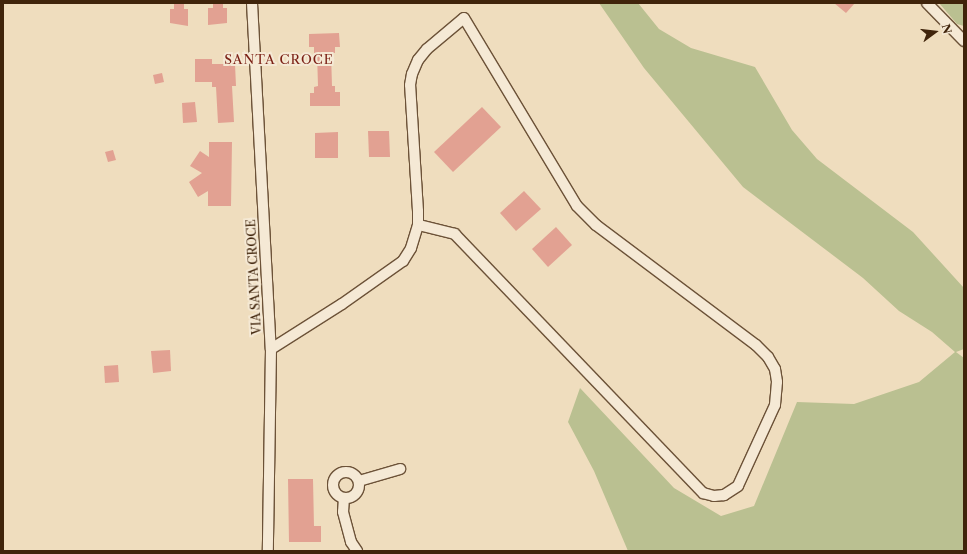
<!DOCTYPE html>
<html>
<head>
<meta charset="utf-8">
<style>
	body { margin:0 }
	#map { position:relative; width:967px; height:554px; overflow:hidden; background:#efddbe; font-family:"Libre Caslon Text",serif }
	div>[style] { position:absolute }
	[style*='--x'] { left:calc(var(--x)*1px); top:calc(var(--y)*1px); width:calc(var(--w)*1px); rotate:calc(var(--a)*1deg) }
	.green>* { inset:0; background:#bac091 }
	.building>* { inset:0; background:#e2a192 }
	.roads { filter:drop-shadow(1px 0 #6c5238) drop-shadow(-1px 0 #6c5238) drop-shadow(0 1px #6c5238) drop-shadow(0 -1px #6c5238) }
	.street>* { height:10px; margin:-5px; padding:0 5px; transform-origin:5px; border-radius:5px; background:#f5e9d5 }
	.street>.ring { margin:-5px; padding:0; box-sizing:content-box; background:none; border:10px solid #f5e9d5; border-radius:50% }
	span { translate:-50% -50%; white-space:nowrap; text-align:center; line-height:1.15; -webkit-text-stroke:4px #f5e9d5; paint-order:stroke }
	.street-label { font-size:12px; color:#40240b }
	.neighbourhood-label { font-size:13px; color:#7a1f14; letter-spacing:1px }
	.frame { position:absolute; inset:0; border:4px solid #40240b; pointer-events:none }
	.north { position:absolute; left:915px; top:12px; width:40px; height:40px; -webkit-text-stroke:3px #f5e9d5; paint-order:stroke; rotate:75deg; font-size:11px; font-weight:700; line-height:16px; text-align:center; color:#40240b }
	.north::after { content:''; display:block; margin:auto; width:14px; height:18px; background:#40240b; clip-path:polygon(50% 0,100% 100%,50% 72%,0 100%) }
</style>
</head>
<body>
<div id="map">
	<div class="green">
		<div style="clip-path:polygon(599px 3px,638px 3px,659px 29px,691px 48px,755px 67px,792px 130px,817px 159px,913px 232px,964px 288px,964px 349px,956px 352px,964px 358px,964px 551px,628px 551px,594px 471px,568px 422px,580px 388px,674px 488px,721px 516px,754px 506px,797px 402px,854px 404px,919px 382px,955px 352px,932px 332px,899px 311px,863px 278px,743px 187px,644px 68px)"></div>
		<div style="clip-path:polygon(939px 3px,964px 3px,964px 26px,957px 24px)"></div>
	</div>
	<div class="building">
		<div style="clip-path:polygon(174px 3px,184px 3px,184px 9px,188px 9px,188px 26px,170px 23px,170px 9px,174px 9px)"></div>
		<div style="clip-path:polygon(213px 3px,223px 3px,223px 8px,227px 8px,227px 23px,208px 25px,208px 8px,213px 8px)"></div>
		<div style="clip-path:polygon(834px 3px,855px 3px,846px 13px)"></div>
		<div style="clip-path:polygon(339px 33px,340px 47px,335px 47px,335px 53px,331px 53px,332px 86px,335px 86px,335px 92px,340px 92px,340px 106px,310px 106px,310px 93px,314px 93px,314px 87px,318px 86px,317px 53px,314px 53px,314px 47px,309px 47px,309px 34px)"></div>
		<div style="clip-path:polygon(195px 59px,212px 59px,212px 64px,235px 64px,236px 86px,232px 86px,234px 122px,218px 123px,216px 87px,212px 87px,212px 82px,195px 82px)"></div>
		<div style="clip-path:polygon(162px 73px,164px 82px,155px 84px,153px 75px)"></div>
		<div style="clip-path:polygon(195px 102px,197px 122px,183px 123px,182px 103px)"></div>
		<div style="clip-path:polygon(482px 107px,501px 127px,453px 172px,434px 152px)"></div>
		<div style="clip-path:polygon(368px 131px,389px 131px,390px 157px,369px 157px)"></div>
		<div style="clip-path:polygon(338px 132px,338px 158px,315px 158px,315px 133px)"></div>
		<div style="clip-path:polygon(209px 142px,232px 142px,231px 206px,208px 206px,208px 191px,198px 197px,189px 182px,202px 173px,190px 166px,200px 151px,209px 157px)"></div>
		<div style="clip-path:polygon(113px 150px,116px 160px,108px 162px,105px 152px)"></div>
		<div style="clip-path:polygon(524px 191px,541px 209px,516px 231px,500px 213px)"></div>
		<div style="clip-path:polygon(556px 227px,572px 245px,548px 267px,532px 249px)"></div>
		<div style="clip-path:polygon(170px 350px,171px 371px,153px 373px,151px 351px)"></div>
		<div style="clip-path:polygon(118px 365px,119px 382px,105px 383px,104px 366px)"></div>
		<div style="clip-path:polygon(288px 479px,313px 479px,314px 526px,321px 526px,321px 542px,289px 542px)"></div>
	</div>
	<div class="roads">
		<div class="street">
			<div style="--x:252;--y:3;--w:347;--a:86.9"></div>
			<div style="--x:271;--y:349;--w:202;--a:90.9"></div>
			<div style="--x:927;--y:3;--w:53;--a:45.8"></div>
			<div style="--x:271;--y:349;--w:84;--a:-32.4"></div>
			<div style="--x:342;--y:304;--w:75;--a:-35.2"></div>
			<div style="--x:403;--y:261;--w:15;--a:-58"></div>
			<div style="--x:411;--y:248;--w:24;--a:-73"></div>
			<div style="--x:418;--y:225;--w:14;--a:-90"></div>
			<div style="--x:418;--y:211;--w:126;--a:-93.6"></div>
			<div style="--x:410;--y:85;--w:11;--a:-80"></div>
			<div style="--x:412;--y:74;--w:15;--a:-67"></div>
			<div style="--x:418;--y:60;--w:14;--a:-51"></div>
			<div style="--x:427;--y:49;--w:48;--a:-40"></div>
			<div style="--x:464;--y:18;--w:219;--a:59"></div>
			<div style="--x:577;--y:206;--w:27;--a:45"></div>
			<div style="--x:596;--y:225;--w:200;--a:36.9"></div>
			<div style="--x:756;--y:345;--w:17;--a:45"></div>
			<div style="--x:768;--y:357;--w:14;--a:60"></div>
			<div style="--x:775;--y:369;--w:13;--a:81"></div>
			<div style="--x:777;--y:382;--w:23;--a:95"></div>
			<div style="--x:775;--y:405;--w:89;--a:114.6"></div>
			<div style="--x:738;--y:486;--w:17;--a:147"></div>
			<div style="--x:724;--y:495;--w:10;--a:174"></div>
			<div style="--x:714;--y:496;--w:11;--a:-165"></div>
			<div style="--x:703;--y:493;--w:359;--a:-133.8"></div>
			<div style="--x:455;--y:234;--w:38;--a:-166"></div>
			<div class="ring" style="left:333px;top:472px;width:16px;height:16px"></div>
			<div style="--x:359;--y:481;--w:43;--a:-16.3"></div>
			<div style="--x:344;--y:498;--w:14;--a:94"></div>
			<div style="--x:343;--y:512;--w:31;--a:75"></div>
			<div style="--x:351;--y:542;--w:11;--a:56"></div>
		</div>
	</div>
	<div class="street-label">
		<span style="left:254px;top:277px;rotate:-93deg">VIA SANTA CROCE</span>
	</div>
	<div class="neighbourhood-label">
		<span style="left:279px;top:59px">SANTA CROCE</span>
	</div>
	<div class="frame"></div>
	<div class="north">N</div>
</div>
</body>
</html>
